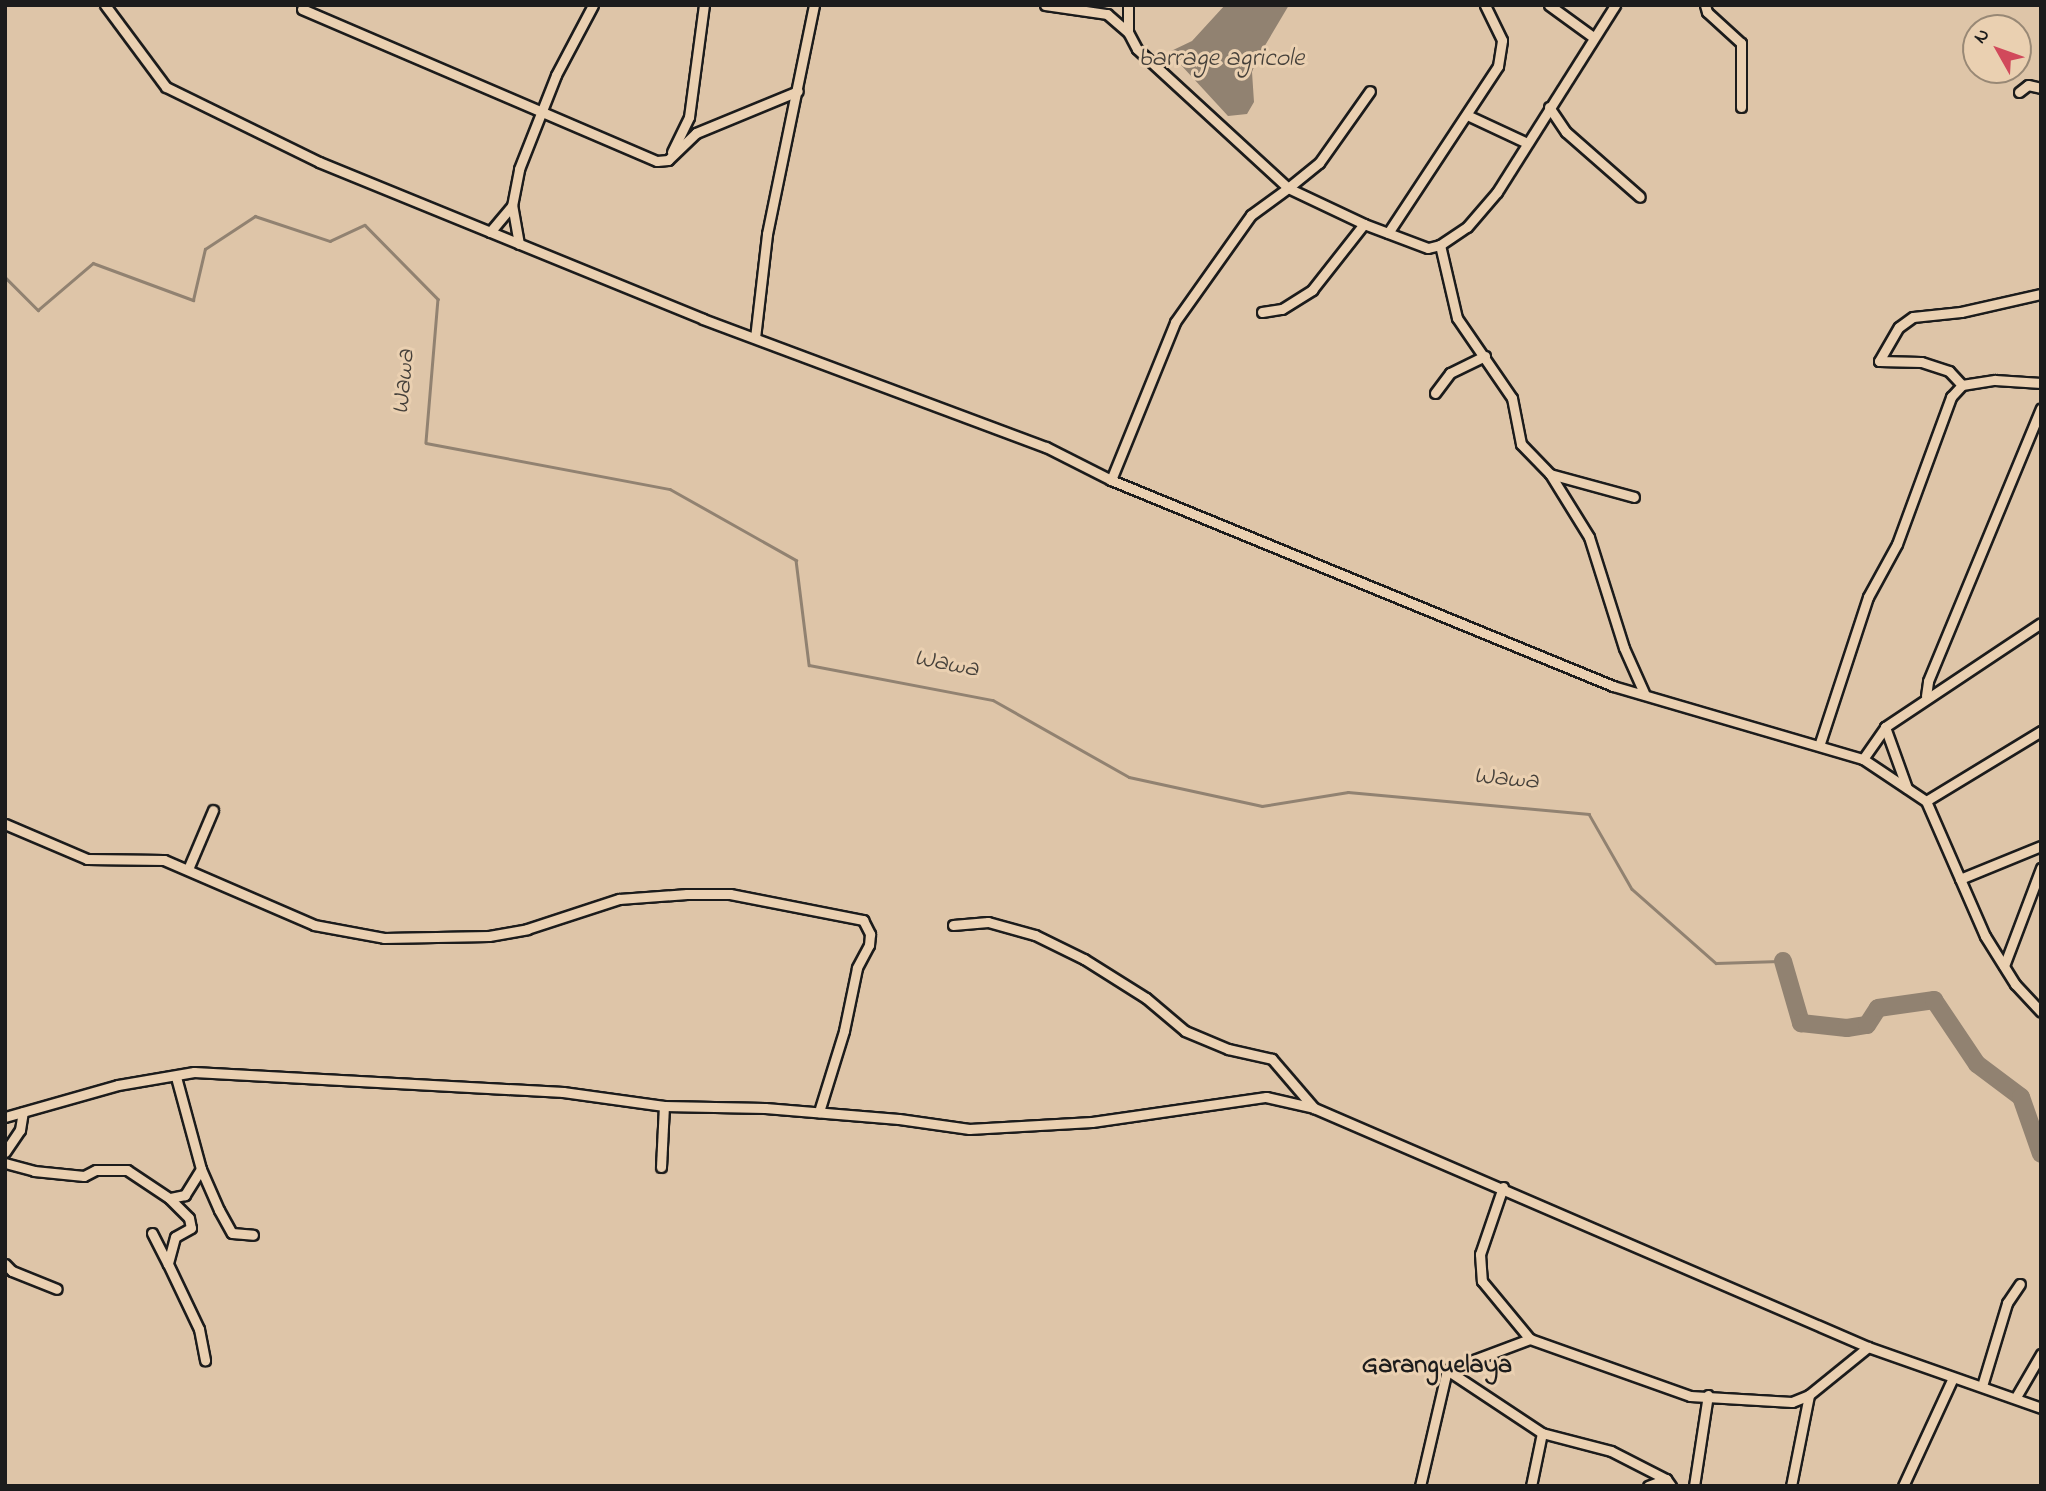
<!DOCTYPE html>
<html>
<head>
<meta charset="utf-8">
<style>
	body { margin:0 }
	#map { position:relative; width:2046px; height:1491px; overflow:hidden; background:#dec5a8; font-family:"Indie Flower",sans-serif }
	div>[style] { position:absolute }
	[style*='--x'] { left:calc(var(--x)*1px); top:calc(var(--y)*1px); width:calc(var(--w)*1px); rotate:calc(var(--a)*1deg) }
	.water>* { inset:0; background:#918271 }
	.stream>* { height:2.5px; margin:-1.25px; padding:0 1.25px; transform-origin:1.25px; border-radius:1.25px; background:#918271 }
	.river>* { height:18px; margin:-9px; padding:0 9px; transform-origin:9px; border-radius:9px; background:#918271 }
	.roads { filter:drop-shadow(2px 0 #1c1c1c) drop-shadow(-2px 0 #1c1c1c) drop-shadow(0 2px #1c1c1c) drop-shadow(0 -2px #1c1c1c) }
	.street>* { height:9px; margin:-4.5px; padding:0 4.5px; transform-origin:4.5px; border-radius:4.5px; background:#ead0b1 }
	span { translate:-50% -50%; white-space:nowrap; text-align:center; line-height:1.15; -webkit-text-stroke:6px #ead0b1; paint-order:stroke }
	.water-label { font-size:26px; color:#45403a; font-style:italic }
	.neighbourhood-label { font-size:26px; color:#1c1c1c; font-weight:700 }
	.frame { position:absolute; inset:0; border:7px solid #1c1c1c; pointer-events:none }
	.north { position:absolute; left:1962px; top:14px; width:70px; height:70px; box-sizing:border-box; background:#ead0b1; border:2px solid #988875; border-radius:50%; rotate:310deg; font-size:19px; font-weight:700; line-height:28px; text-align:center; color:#1c1c1c }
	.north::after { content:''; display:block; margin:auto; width:24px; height:32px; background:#d1495b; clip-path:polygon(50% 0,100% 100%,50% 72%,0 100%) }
</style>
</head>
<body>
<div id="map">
	<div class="water">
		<div style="clip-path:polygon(1225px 5px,1289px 5px,1257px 59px,1252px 72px,1254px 102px,1247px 114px,1228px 116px,1169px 52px,1192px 41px)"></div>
	</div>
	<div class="stream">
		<div style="--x:5;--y:277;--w:47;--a:45"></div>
		<div style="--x:38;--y:310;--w:72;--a:-40.5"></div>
		<div style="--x:93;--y:263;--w:107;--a:20.3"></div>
		<div style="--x:193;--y:300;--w:52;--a:-76.8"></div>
		<div style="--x:205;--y:249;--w:60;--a:-33.4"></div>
		<div style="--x:255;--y:216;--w:79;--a:18.4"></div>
		<div style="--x:330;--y:241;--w:38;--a:-25"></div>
		<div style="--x:365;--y:225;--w:104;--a:45.4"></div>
		<div style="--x:438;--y:299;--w:144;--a:94.8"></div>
		<div style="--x:426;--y:443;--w:248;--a:10.7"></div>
		<div style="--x:670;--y:489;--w:145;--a:29.4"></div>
		<div style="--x:796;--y:560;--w:106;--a:82.9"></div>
		<div style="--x:809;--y:665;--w:187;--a:10.8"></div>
		<div style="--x:993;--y:700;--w:156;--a:29.5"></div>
		<div style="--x:1129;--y:777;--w:136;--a:12.3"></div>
		<div style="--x:1262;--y:806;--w:87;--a:-9.2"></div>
		<div style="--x:1348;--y:792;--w:242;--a:5.2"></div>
		<div style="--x:1589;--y:814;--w:86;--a:60.2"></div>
		<div style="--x:1632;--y:889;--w:112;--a:41.4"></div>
		<div style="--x:1716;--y:963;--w:67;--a:-1.7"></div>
	</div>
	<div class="river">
		<div style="--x:1783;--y:961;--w:65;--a:73.8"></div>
		<div style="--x:1801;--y:1023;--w:46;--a:6.2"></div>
		<div style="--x:1847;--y:1028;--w:20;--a:-9"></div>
		<div style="--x:1867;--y:1025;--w:20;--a:-57"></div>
		<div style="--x:1878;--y:1008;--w:57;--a:-8.1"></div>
		<div style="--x:1934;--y:1000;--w:77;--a:56.1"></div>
		<div style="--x:1977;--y:1064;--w:55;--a:36.9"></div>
		<div style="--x:2021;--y:1097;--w:60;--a:70.7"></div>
	</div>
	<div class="roads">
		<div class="street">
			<div style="--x:105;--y:5;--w:102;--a:53.4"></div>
			<div style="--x:166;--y:87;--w:170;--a:26.1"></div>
			<div style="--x:319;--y:162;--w:415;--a:22.2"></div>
			<div style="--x:703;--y:319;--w:366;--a:20.5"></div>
			<div style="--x:1046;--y:447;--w:73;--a:26.9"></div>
			<div style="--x:1111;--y:480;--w:543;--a:22.31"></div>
			<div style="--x:1613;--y:686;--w:260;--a:16.3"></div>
			<div style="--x:1863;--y:759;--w:76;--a:33.7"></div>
			<div style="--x:1926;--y:801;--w:147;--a:66.4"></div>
			<div style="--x:1985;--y:936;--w:57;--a:58"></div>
			<div style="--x:2015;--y:984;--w:38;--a:47"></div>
			<div style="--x:1045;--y:5;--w:63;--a:8.3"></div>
			<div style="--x:1107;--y:14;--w:28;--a:41"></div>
			<div style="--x:1128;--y:5;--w:27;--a:90"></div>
			<div style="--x:1128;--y:32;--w:19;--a:62"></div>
			<div style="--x:1137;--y:49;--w:205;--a:42.6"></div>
			<div style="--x:1288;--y:188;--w:40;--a:-39"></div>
			<div style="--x:1319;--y:163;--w:88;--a:-54.7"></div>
			<div style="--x:1549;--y:5;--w:54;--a:36"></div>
			<div style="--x:1705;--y:5;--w:7;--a:74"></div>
			<div style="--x:1707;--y:12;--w:46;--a:42.4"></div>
			<div style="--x:1741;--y:43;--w:64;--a:90"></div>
			<div style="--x:302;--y:9;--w:386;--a:23.2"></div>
			<div style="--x:657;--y:161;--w:11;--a:-5"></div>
			<div style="--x:668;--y:160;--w:39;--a:-44"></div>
			<div style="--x:696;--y:133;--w:110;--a:-22.4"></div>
			<div style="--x:2019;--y:92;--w:11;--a:-38"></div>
			<div style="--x:2028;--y:85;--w:13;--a:13"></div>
			<div style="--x:1549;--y:107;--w:30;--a:56"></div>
			<div style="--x:1566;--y:132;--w:98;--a:41.3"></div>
			<div style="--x:1467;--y:115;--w:66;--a:25"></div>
			<div style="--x:672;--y:152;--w:39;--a:-64"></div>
			<div style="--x:689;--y:117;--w:113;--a:-82.4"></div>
			<div style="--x:490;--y:232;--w:34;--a:-50"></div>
			<div style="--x:1388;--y:233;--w:200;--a:-56.6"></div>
			<div style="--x:1498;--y:66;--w:26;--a:-81"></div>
			<div style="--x:1502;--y:40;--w:39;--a:-116"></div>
			<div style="--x:519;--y:244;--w:39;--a:-100"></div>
			<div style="--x:512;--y:206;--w:38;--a:-79"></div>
			<div style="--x:519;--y:169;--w:101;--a:-68.5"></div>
			<div style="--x:556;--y:75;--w:79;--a:-62.1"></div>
			<div style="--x:1440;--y:245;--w:75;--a:76.9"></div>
			<div style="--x:1457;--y:318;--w:97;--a:55.5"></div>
			<div style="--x:1512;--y:398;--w:47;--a:78.9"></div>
			<div style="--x:1521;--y:444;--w:42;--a:46"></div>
			<div style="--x:1550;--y:474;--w:74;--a:58.2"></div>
			<div style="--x:1589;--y:537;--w:116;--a:72.5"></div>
			<div style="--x:1624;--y:648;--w:51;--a:65.9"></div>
			<div style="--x:1262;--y:312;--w:20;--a:-9"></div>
			<div style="--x:1282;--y:309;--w:36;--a:-32"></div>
			<div style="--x:1312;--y:290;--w:84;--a:-51.8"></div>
			<div style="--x:755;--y:338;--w:105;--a:-83.4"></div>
			<div style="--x:767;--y:234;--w:234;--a:-78.4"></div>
			<div style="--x:1962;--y:385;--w:19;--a:-133"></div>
			<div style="--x:1949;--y:371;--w:29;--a:-162"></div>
			<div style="--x:1921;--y:362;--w:42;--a:-178.6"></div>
			<div style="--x:1879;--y:361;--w:39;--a:-60"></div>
			<div style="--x:1899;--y:327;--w:17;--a:-36"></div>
			<div style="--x:1913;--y:317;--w:48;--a:-5.9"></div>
			<div style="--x:1961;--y:312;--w:82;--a:-12.7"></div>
			<div style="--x:1435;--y:393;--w:25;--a:-53"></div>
			<div style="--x:1450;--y:373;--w:39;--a:-26"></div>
			<div style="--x:1550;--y:474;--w:87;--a:15.3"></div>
			<div style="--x:1111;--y:480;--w:170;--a:-67.9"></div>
			<div style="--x:1175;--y:322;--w:131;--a:-54.6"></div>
			<div style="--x:1251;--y:215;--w:46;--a:-36.1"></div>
			<div style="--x:1288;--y:188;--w:84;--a:25.3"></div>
			<div style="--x:1364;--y:224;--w:68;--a:20.6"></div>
			<div style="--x:1428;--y:248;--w:12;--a:-14"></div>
			<div style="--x:1440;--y:245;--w:32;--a:-34"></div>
			<div style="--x:1467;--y:227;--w:46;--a:-49.4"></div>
			<div style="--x:1497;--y:192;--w:221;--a:-57.7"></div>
			<div style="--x:1926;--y:696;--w:15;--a:-82"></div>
			<div style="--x:1928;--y:681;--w:295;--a:-67.5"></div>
			<div style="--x:1885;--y:727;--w:65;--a:70.2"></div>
			<div style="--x:1820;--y:743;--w:154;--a:-71.8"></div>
			<div style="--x:1868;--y:597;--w:60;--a:-61.3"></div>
			<div style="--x:1897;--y:544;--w:157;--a:-69.8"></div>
			<div style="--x:1951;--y:397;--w:16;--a:-47"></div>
			<div style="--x:1962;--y:385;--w:33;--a:-9"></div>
			<div style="--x:1995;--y:380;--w:46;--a:3.7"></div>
			<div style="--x:1863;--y:759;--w:39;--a:-55"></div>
			<div style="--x:1885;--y:727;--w:187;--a:-33.7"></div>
			<div style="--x:1926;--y:801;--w:135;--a:-31.3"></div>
			<div style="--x:5;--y:824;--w:89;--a:23.1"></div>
			<div style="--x:87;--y:859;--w:77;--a:0.7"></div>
			<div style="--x:164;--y:860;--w:163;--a:23.4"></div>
			<div style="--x:314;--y:925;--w:71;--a:10.5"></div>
			<div style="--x:384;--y:938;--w:105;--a:-1.1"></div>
			<div style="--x:489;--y:936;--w:39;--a:-10"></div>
			<div style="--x:527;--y:929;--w:97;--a:-18.1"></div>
			<div style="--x:619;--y:899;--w:68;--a:-4.2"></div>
			<div style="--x:687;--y:894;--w:43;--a:0"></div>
			<div style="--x:730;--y:894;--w:136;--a:11.1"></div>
			<div style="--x:863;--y:920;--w:16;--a:63"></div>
			<div style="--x:870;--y:934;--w:11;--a:95"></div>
			<div style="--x:869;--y:945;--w:26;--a:118"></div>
			<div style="--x:857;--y:968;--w:64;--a:101.7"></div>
			<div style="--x:844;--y:1031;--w:85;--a:107.2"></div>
			<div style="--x:188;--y:869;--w:64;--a:-67"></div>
			<div style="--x:1960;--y:879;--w:87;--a:-22.2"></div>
			<div style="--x:953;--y:925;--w:35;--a:-5"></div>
			<div style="--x:988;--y:922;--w:49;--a:15.5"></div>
			<div style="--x:1035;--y:935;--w:55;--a:26.1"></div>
			<div style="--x:1084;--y:959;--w:73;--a:32.2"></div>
			<div style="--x:1146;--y:998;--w:51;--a:40.2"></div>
			<div style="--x:1185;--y:1031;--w:47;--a:22.7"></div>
			<div style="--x:1228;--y:1049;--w:45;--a:12.8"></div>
			<div style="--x:1272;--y:1059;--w:65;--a:49.4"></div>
			<div style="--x:2004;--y:966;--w:105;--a:-69.3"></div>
			<div style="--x:176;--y:1077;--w:95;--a:74.8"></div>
			<div style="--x:201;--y:1169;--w:45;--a:66.3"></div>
			<div style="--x:219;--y:1210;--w:26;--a:61"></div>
			<div style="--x:232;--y:1233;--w:21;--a:5"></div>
			<div style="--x:5;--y:1117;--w:117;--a:-15.8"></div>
			<div style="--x:118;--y:1085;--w:77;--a:-9.7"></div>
			<div style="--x:194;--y:1072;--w:370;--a:3.1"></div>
			<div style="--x:563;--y:1092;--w:102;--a:7.9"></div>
			<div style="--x:664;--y:1106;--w:101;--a:1.1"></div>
			<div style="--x:765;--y:1108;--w:134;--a:4.7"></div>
			<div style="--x:899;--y:1119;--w:71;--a:8.1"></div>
			<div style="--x:969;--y:1129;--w:123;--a:-3.3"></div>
			<div style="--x:1092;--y:1122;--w:176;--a:-8.2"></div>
			<div style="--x:1266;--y:1097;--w:49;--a:12.9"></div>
			<div style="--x:1314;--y:1108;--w:603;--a:23.34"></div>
			<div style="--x:1868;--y:1347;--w:183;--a:19.4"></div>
			<div style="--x:5;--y:1152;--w:27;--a:-56"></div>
			<div style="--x:20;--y:1130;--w:18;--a:-81"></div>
			<div style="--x:5;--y:1163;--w:30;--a:15"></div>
			<div style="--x:34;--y:1171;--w:50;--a:5.7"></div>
			<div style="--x:84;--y:1176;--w:13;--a:-27"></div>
			<div style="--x:96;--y:1170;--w:31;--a:0"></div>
			<div style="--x:127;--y:1170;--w:50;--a:33.7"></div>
			<div style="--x:661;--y:1167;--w:61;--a:-87.2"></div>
			<div style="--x:201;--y:1169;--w:31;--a:122"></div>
			<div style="--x:185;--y:1195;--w:16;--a:169"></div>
			<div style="--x:169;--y:1198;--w:28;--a:45"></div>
			<div style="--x:189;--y:1218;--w:10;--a:79"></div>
			<div style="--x:191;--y:1228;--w:18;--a:151"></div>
			<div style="--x:175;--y:1237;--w:28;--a:105"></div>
			<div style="--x:168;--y:1264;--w:72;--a:64.5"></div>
			<div style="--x:199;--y:1329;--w:32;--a:79"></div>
			<div style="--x:1503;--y:1187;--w:71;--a:108.9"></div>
			<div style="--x:1480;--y:1254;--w:27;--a:86"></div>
			<div style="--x:1482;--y:1281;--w:75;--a:50.4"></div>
			<div style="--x:152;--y:1233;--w:34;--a:63"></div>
			<div style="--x:5;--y:1264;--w:10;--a:45"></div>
			<div style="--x:12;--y:1271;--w:48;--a:21.8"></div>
			<div style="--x:1447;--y:1370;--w:114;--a:33.6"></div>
			<div style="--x:1982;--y:1386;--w:87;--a:-73.2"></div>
			<div style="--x:2007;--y:1303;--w:23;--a:-56"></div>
			<div style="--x:2016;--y:1397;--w:50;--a:-59.8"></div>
			<div style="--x:1420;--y:1486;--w:119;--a:-76.9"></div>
			<div style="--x:1447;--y:1370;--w:89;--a:-20.5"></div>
			<div style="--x:1530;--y:1339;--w:170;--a:19.6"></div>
			<div style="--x:1690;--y:1396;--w:102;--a:3.4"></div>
			<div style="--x:1792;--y:1402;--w:18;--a:-22"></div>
			<div style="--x:1531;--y:1486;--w:54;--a:-78.3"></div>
			<div style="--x:1542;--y:1433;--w:71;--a:14.6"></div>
			<div style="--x:1611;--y:1451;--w:62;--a:27"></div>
			<div style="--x:1666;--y:1479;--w:9;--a:54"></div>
			<div style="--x:1648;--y:1486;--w:19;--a:-21"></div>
			<div style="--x:1694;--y:1486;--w:92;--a:-81.3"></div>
			<div style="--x:1791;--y:1486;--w:93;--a:-78.8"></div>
			<div style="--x:1809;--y:1395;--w:76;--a:-39.1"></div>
			<div style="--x:1903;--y:1486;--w:119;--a:-65.2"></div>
		</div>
	</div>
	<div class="water-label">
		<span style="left:1221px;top:60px">barrage agricole</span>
		<span style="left:405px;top:382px;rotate:-85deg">Wawa</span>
		<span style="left:946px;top:665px;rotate:11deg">Wawa</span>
		<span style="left:1506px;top:780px;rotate:5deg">Wawa</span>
	</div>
	<div class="neighbourhood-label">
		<span style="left:1437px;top:1367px">Garanguelaya</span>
	</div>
	<div class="frame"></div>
	<div class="north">N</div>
</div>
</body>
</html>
